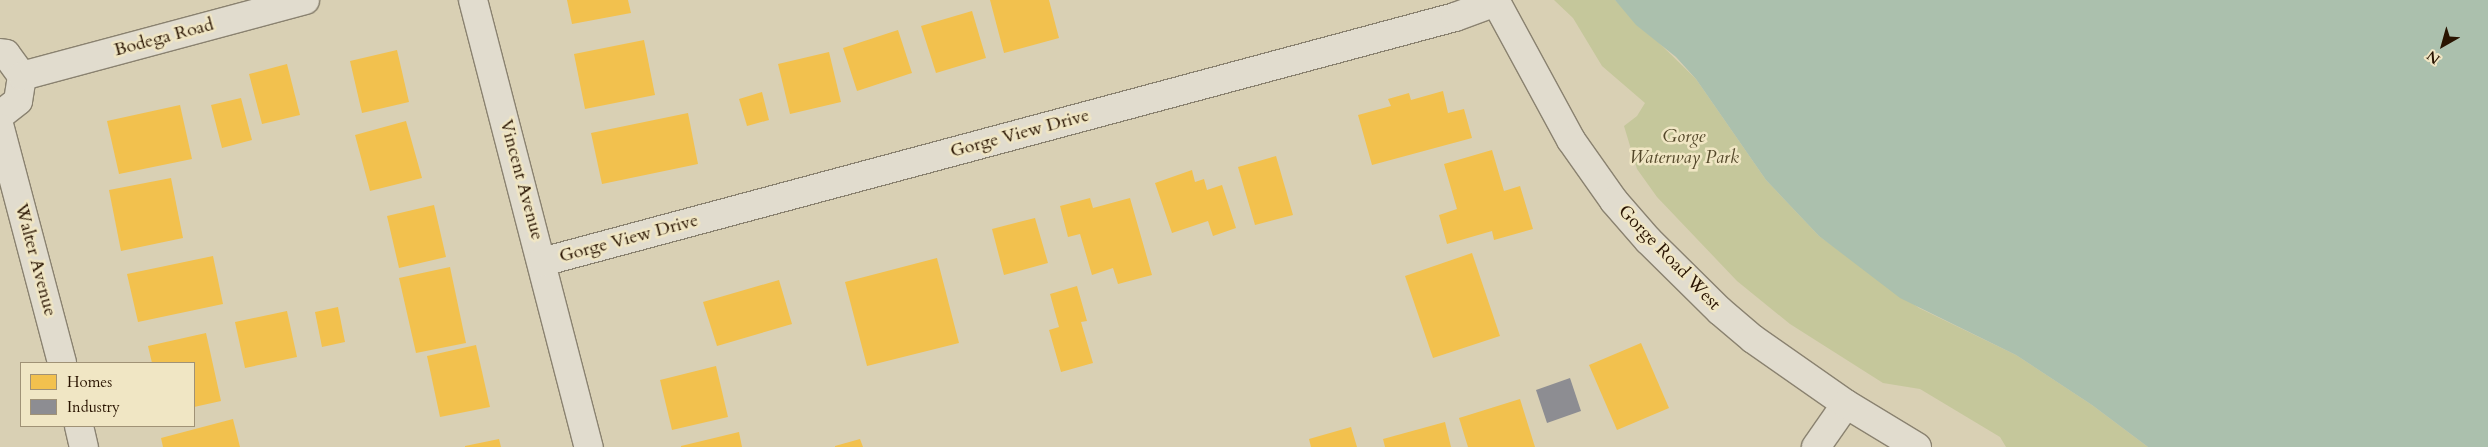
<!DOCTYPE html>
<html>
<head>
<meta charset="utf-8">
<style>
	body { margin:0 }
	#map { position:relative; width:2488px; height:447px; overflow:hidden; background:#d9d0b4; font-family:Cardo,serif }
	div>[style] { position:absolute }
	[style*='--x'] { left:calc(var(--x)*1px); top:calc(var(--y)*1px); width:calc(var(--w)*1px); rotate:calc(var(--a)*1deg) }
	.green>* { inset:0; background:#c5c79b }
	.water>* { inset:0; background:#abc0ad }
	.homes>* { inset:0; background:#f2c14e }
	.industry>* { inset:0; background:#8d8d92 }
	.roads { filter:drop-shadow(1px 0 #8a8270) drop-shadow(-1px 0 #8a8270) drop-shadow(0 1px #8a8270) drop-shadow(0 -1px #8a8270) }
	.minor>* { height:28px; margin:-14px; padding:0 14px; transform-origin:14px; border-radius:14px; background:#e1dcce }
	.secondary>* { height:28px; margin:-14px; padding:0 14px; transform-origin:14px; border-radius:14px; background:#e1dcce }
	span { translate:-50% -50%; white-space:nowrap; text-align:center; line-height:1.15; -webkit-text-stroke:5px #f0e6c4; paint-order:stroke }
	.street-label { font-size:18px; color:#291401 }
	.park-label { font-size:18px; color:#534729; font-style:italic }
	.legend { position:absolute; left:20px; top:362px; width:175px; height:65px; box-sizing:border-box; background:#f0e6c4; border:1px solid #a09276; margin:0; padding:6px 9px; list-style:none; font-size:15px; color:#291401 }
	.legend li { display:flex; align-items:center; gap:10px; height:25px }
	.legend b { width:25px; border:1px solid #a09276 }
	.north { position:absolute; left:2418px; top:20px; width:50px; height:50px; -webkit-text-stroke:4px #f0e6c4; paint-order:stroke; rotate:218deg; font-size:14px; font-weight:700; line-height:20px; text-align:center; color:#291401 }
	.north::after { content:''; display:block; margin:auto; width:18px; height:22px; background:#291401; clip-path:polygon(50% 0,100% 100%,50% 72%,0 100%) }
</style>
</head>
<body>
<div id="map">
	<div class="green">
		<div style="clip-path:polygon(1554px 0,1615px 0,1696px 79px,1766px 180px,1819px 236px,1919px 308px,2016px 355px,2092px 405px,2148px 447px,2006px 447px,2000px 437px,1920px 389px,1883px 383px,1790px 324px,1737px 281px,1657px 197px,1637px 169px,1624px 126px,1637px 116px,1645px 103px,1602px 66px,1573px 18px)"></div>
	</div>
	<div class="water">
		<div style="clip-path:polygon(1615px 0,2488px 0,2488px 447px,2148px 447px,2092px 405px,2016px 355px,1900px 298px,1819px 236px,1766px 180px,1696px 79px,1676px 57px,1636px 25px)"></div>
	</div>
	<div class="homes">
		<div style="clip-path:polygon(567px 0,628px 0,631px 13px,572px 24px)"></div>
		<div style="clip-path:polygon(990px 0,1049px 0,1059px 38px,1004px 53px)"></div>
		<div style="clip-path:polygon(972px 11px,986px 58px,936px 73px,921px 26px)"></div>
		<div style="clip-path:polygon(898px 30px,912px 73px,857px 91px,843px 48px)"></div>
		<div style="clip-path:polygon(644px 40px,655px 95px,585px 109px,574px 54px)"></div>
		<div style="clip-path:polygon(397px 50px,409px 102px,362px 113px,350px 61px)"></div>
		<div style="clip-path:polygon(829px 52px,841px 102px,790px 114px,778px 64px)"></div>
		<div style="clip-path:polygon(287px 64px,300px 115px,262px 124px,249px 74px)"></div>
		<div style="clip-path:polygon(1443px 91px,1448px 113px,1464px 109px,1472px 138px,1372px 165px,1358px 115px,1391px 106px,1388px 99px,1409px 93px,1411px 100px)"></div>
		<div style="clip-path:polygon(762px 92px,769px 120px,747px 126px,739px 99px)"></div>
		<div style="clip-path:polygon(241px 98px,252px 140px,222px 148px,211px 105px)"></div>
		<div style="clip-path:polygon(180px 105px,192px 159px,119px 174px,107px 121px)"></div>
		<div style="clip-path:polygon(688px 113px,698px 164px,602px 184px,591px 133px)"></div>
		<div style="clip-path:polygon(406px 121px,422px 178px,370px 191px,355px 135px)"></div>
		<div style="clip-path:polygon(1492px 150px,1504px 191px,1520px 186px,1533px 229px,1494px 240px,1492px 231px,1447px 244px,1439px 215px,1457px 209px,1444px 164px)"></div>
		<div style="clip-path:polygon(1276px 156px,1293px 215px,1255px 225px,1238px 167px)"></div>
		<div style="clip-path:polygon(1192px 170px,1195px 182px,1204px 179px,1207px 190px,1222px 185px,1236px 228px,1213px 236px,1208px 221px,1172px 233px,1155px 183px)"></div>
		<div style="clip-path:polygon(171px 178px,183px 238px,121px 251px,109px 190px)"></div>
		<div style="clip-path:polygon(1090px 198px,1093px 208px,1130px 198px,1152px 275px,1118px 284px,1113px 268px,1092px 275px,1080px 234px,1068px 237px,1060px 206px)"></div>
		<div style="clip-path:polygon(434px 205px,446px 257px,399px 268px,387px 216px)"></div>
		<div style="clip-path:polygon(1035px 218px,1048px 263px,1004px 275px,992px 229px)"></div>
		<div style="clip-path:polygon(1472px 253px,1500px 336px,1433px 358px,1405px 276px)"></div>
		<div style="clip-path:polygon(213px 256px,223px 304px,138px 322px,127px 274px)"></div>
		<div style="clip-path:polygon(937px 258px,959px 343px,867px 366px,845px 282px)"></div>
		<div style="clip-path:polygon(450px 267px,466px 343px,416px 353px,399px 278px)"></div>
		<div style="clip-path:polygon(779px 280px,792px 324px,717px 346px,703px 302px)"></div>
		<div style="clip-path:polygon(1077px 286px,1087px 321px,1081px 322px,1093px 363px,1061px 372px,1049px 330px,1059px 327px,1050px 294px)"></div>
		<div style="clip-path:polygon(338px 307px,345px 342px,322px 347px,315px 312px)"></div>
		<div style="clip-path:polygon(287px 311px,297px 357px,245px 368px,235px 322px)"></div>
		<div style="clip-path:polygon(206px 333px,221px 401px,194px 407px,194px 363px,152px 363px,148px 346px)"></div>
		<div style="clip-path:polygon(1641px 343px,1669px 408px,1617px 430px,1589px 365px)"></div>
		<div style="clip-path:polygon(476px 345px,490px 407px,440px 417px,427px 356px)"></div>
		<div style="clip-path:polygon(716px 366px,728px 417px,672px 430px,660px 380px)"></div>
		<div style="clip-path:polygon(1520px 399px,1535px 447px,1468px 447px,1459px 418px)"></div>
		<div style="clip-path:polygon(233px 419px,240px 447px,163px 447px,161px 438px)"></div>
		<div style="clip-path:polygon(1445px 422px,1451px 447px,1385px 447px,1383px 439px)"></div>
		<div style="clip-path:polygon(1351px 427px,1357px 447px,1311px 447px,1309px 439px)"></div>
		<div style="clip-path:polygon(739px 432px,742px 447px,681px 447px,681px 446px)"></div>
		<div style="clip-path:polygon(499px 439px,501px 447px,465px 447px,465px 446px)"></div>
		<div style="clip-path:polygon(860px 439px,863px 447px,835px 447px,835px 446px)"></div>
	</div>
	<div class="industry">
		<div style="clip-path:polygon(1570px 378px,1581px 411px,1547px 423px,1536px 390px)"></div>
	</div>
	<div class="roads">
		<div class="minor">
			<div style="--x:473;--y:0;--w:462;--a:75.5"></div>
			<div style="--x:0;--y:53;--w:6;--a:9"></div>
			<div style="--x:6;--y:54;--w:27;--a:54"></div>
			<div style="--x:22;--y:76;--w:25;--a:99"></div>
			<div style="--x:18;--y:101;--w:23;--a:142"></div>
			<div style="--x:22;--y:76;--w:293;--a:-15"></div>
			<div style="--x:0;--y:128;--w:243;--a:75.2"></div>
			<div style="--x:542;--y:262;--w:945;--a:-15.02"></div>
			<div style="--x:1455;--y:17;--w:44;--a:-20.1"></div>
			<div style="--x:79;--y:426;--w:22;--a:77"></div>
			<div style="--x:1816;--y:447;--w:52;--a:-55.1"></div>
		</div>
		<div class="secondary">
			<div style="--x:1495;--y:0;--w:159;--a:61.5"></div>
			<div style="--x:1571;--y:140;--w:75;--a:54.8"></div>
			<div style="--x:1614;--y:201;--w:52;--a:48.9"></div>
			<div style="--x:1648;--y:240;--w:101;--a:44.6"></div>
			<div style="--x:1720;--y:311;--w:43;--a:40.3"></div>
			<div style="--x:1753;--y:339;--w:113;--a:35"></div>
			<div style="--x:1846;--y:404;--w:83;--a:31.2"></div>
		</div>
	</div>
	<div class="street-label">
		<span style="left:164px;top:38px;rotate:-15deg">Bodega Road</span>
		<span style="left:1020px;top:134px;rotate:-15deg">Gorge View Drive</span>
		<span style="left:521px;top:180px;rotate:75deg">Vincent Avenue</span>
		<span style="left:629px;top:239px;rotate:-15deg">Gorge View Drive</span>
		<span style="left:1669px;top:258px;rotate:46deg">Gorge Road West</span>
		<span style="left:35px;top:260px;rotate:75deg">Walter Avenue</span>
	</div>
	<div class="park-label">
		<span style="left:1684px;top:148px">Gorge<br>Waterway Park</span>
	</div>
	<ul class="legend">
	<li><b style="height:14px;background:#f2c14e"></b>Homes</li>
	<li><b style="height:14px;background:#8d8d92"></b>Industry</li>
	</ul>
	<div class="north">N</div>
</div>
</body>
</html>
